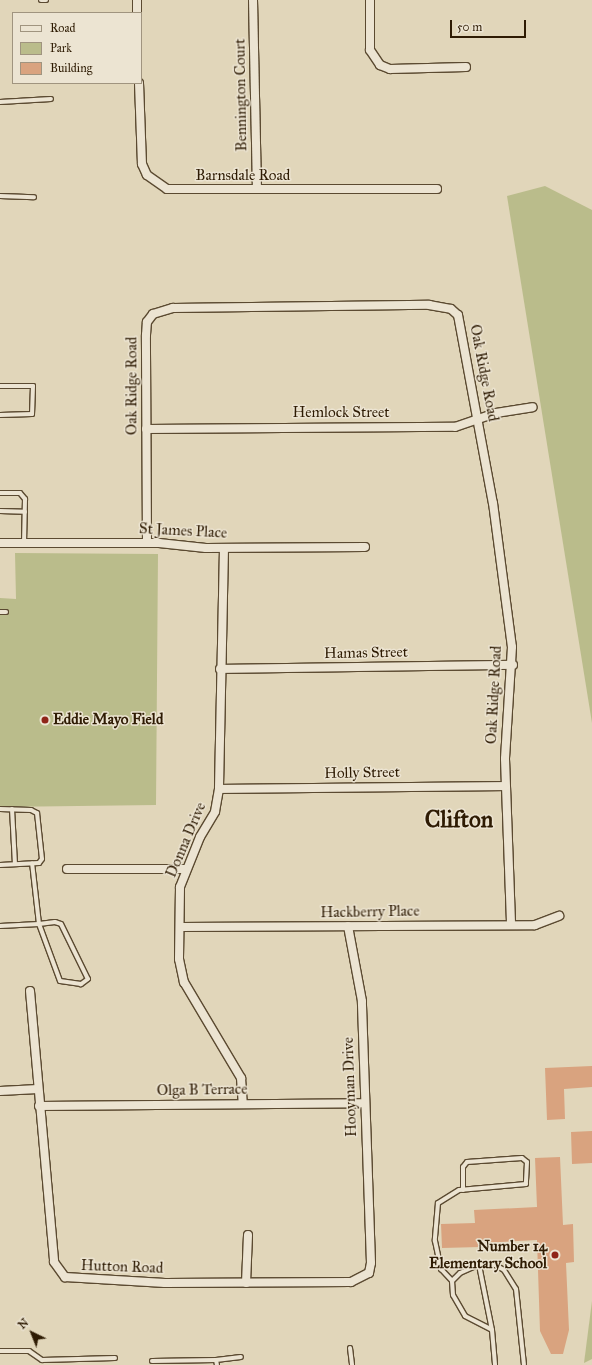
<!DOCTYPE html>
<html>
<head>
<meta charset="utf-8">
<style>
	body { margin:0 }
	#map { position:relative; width:592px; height:1365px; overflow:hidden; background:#e1d6ba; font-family:"IM FELL Great Primer",serif }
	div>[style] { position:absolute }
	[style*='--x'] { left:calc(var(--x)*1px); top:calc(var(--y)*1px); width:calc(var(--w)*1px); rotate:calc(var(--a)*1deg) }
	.green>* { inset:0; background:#babc8b }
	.building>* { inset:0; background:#d9a37f }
	.roads { filter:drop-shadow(1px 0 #5b4a31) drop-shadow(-1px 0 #5b4a31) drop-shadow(0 1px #5b4a31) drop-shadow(0 -1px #5b4a31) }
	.lane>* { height:4px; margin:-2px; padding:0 2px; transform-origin:2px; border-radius:2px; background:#ece4d2 }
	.street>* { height:8px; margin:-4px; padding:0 4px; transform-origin:4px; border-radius:4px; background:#ece4d2 }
	.dots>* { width:11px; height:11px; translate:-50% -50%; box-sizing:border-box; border:2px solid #ece4d2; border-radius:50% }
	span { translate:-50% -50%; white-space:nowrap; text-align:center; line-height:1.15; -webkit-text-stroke:3px #ece4d2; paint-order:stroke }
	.street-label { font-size:15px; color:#2e1b03 }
	.poi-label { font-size:15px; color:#2e1b03; font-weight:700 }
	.left { translate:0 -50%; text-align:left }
	.right { translate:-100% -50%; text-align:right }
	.town-label { font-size:23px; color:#2e1b03; font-weight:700 }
	.legend { position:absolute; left:12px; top:12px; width:130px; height:72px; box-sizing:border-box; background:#ece4d2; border:1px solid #a0947f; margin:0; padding:5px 7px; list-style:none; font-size:12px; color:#2e1b03 }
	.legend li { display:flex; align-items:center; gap:8px; height:20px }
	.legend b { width:20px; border:1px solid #a0947f }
	.north { position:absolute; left:12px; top:1313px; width:40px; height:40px; -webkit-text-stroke:3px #ece4d2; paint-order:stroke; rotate:317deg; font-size:11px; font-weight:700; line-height:16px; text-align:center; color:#2e1b03 }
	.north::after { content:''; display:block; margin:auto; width:14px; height:18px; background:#2e1b03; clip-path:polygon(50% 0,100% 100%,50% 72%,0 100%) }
	.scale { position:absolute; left:450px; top:20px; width:76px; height:18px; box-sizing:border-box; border:2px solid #2e1b03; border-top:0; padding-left:5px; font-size:12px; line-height:14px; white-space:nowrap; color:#2e1b03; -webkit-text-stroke:3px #ece4d2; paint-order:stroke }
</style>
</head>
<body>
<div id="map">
	<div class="green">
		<div style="clip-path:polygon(545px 186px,592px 210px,592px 723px,507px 196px)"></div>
		<div style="clip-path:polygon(15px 553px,158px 554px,156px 805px,0 807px,0 598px,16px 599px)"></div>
		<div style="clip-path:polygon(592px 1301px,592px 1359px,584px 1363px)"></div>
	</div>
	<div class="building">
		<div style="clip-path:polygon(592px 1066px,592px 1087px,564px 1089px,565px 1119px,547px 1120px,545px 1068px)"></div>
		<div style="clip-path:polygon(592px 1131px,592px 1163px,572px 1164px,571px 1132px)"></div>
		<div style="clip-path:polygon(560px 1157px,563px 1225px,573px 1224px,574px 1262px,566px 1263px,569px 1330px,563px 1354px,551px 1354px,540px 1331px,537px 1240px,480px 1243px,480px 1247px,442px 1248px,441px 1224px,475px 1223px,474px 1210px,537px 1207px,535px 1158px)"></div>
	</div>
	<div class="roads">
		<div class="lane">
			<div style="--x:41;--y:0;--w:5;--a:0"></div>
			<div style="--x:0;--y:102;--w:51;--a:-3.4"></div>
			<div style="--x:0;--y:196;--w:34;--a:2"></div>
			<div style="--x:0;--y:386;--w:33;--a:0"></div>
			<div style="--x:33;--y:386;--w:28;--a:92"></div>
			<div style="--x:32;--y:414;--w:32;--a:178"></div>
			<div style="--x:0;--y:493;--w:20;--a:0"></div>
			<div style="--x:20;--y:493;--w:8;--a:50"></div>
			<div style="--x:25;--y:499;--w:44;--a:91.3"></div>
			<div style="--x:0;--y:511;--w:25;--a:2"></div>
			<div style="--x:0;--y:612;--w:6;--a:0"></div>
			<div style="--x:0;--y:809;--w:31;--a:2"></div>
			<div style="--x:31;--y:810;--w:7;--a:27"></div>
			<div style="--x:37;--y:813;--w:46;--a:83.8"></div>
			<div style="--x:42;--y:859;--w:5;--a:127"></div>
			<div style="--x:39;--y:863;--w:39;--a:177"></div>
			<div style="--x:12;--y:809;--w:55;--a:86.9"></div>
			<div style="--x:0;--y:926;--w:39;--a:-3"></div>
			<div style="--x:39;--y:924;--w:16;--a:-7"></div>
			<div style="--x:55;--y:922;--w:6;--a:18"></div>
			<div style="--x:61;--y:924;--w:61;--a:63.9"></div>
			<div style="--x:88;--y:979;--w:9;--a:144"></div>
			<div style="--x:81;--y:984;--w:21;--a:-172"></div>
			<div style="--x:60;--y:981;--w:61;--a:-110.2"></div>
			<div style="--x:39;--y:924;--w:61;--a:-96.5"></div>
			<div style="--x:463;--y:1190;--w:23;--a:-90"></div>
			<div style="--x:463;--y:1167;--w:6;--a:-51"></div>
			<div style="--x:467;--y:1162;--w:55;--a:-4.2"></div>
			<div style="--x:522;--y:1158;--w:6;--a:39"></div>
			<div style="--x:527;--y:1162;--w:22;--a:93"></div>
			<div style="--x:526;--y:1184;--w:67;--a:174.9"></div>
			<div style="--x:459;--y:1190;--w:25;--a:148"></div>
			<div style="--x:438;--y:1203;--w:38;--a:95"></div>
			<div style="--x:435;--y:1241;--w:29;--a:78"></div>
			<div style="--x:441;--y:1269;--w:16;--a:47"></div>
			<div style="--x:452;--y:1281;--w:14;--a:86"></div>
			<div style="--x:453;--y:1295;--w:24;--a:60"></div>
			<div style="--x:465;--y:1316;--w:30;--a:27"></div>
			<div style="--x:479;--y:1265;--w:66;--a:78.7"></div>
			<div style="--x:492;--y:1330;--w:35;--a:85"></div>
			<div style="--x:452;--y:1281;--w:11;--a:-45"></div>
			<div style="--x:460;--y:1273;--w:24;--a:-24"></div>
			<div style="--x:482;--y:1263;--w:13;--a:9"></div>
			<div style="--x:495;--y:1265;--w:10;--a:29"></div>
			<div style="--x:504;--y:1270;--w:22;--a:58"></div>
			<div style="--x:516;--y:1289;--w:76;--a:84"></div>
			<div style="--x:350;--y:1348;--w:17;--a:83"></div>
			<div style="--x:0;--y:1351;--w:29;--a:0"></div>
			<div style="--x:29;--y:1351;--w:16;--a:35"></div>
			<div style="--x:42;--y:1360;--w:73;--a:-1.6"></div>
			<div style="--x:216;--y:1360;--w:25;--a:-7"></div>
			<div style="--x:152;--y:1361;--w:64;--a:-0.9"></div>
			<div style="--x:216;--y:1360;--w:5;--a:79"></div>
		</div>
		<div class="street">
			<div style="--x:137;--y:0;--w:13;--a:90"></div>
			<div style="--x:253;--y:0;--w:189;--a:88.8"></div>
			<div style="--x:370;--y:0;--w:50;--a:90"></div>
			<div style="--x:370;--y:50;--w:18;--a:56"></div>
			<div style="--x:380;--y:65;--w:11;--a:22"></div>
			<div style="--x:390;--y:69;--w:76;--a:-1.5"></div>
			<div style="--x:139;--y:83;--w:81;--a:87.9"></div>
			<div style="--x:142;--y:164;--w:12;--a:66"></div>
			<div style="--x:147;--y:175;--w:24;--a:35"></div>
			<div style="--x:167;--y:189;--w:270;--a:0"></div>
			<div style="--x:146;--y:429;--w:309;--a:-0.4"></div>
			<div style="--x:455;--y:427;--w:43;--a:-18.9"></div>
			<div style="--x:496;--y:413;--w:37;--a:-9"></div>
			<div style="--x:0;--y:543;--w:159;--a:0"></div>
			<div style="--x:159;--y:543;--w:47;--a:6.1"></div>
			<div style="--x:206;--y:548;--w:159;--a:-0.4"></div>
			<div style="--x:147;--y:543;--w:208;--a:-90.3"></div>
			<div style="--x:146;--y:335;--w:13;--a:-86"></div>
			<div style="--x:147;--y:322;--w:10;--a:-53"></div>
			<div style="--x:153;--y:314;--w:21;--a:-17"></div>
			<div style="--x:173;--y:308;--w:256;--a:-0.7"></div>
			<div style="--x:429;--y:305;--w:22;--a:10"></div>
			<div style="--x:451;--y:309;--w:9;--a:41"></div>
			<div style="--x:458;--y:315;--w:191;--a:79.5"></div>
			<div style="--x:493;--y:503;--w:145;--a:82.5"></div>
			<div style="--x:512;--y:647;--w:112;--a:93.6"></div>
			<div style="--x:505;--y:759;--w:165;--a:87.9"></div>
			<div style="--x:224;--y:548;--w:241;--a:91.2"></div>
			<div style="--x:219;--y:789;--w:23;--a:100"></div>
			<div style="--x:215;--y:812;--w:29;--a:121"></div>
			<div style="--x:200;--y:837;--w:54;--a:111.8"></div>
			<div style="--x:180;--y:887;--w:72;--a:90.8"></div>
			<div style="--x:179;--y:959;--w:24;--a:78"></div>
			<div style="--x:184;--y:982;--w:112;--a:59.3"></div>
			<div style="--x:241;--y:1078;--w:26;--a:86"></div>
			<div style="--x:220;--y:669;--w:293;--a:-0.8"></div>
			<div style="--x:219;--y:789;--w:286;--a:-0.6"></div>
			<div style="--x:67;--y:869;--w:118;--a:0"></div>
			<div style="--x:180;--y:927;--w:355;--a:-0.3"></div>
			<div style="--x:535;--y:925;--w:26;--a:-21"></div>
			<div style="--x:30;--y:991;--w:272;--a:84.9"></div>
			<div style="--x:54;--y:1262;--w:19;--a:54"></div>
			<div style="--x:65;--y:1277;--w:100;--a:3.4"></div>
			<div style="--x:165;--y:1283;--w:186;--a:-0.3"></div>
			<div style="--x:351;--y:1282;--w:20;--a:-27"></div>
			<div style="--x:369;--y:1273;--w:10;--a:-79"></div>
			<div style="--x:371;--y:1263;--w:262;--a:-92"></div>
			<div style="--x:362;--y:1001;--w:76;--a:-100.6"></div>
			<div style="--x:0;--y:1091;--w:38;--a:-3"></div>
			<div style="--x:39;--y:1106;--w:325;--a:-0.5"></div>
			<div style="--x:246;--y:1283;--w:48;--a:-87.6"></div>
		</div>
	</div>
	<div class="dots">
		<div style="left:45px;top:720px;background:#8f2418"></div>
		<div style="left:555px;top:1255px;background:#8f2418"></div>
	</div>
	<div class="street-label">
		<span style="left:241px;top:95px;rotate:-91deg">Bennington Court</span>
		<span style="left:243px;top:176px">Barnsdale Road</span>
		<span style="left:484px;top:373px;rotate:79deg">Oak Ridge Road</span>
		<span style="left:132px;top:386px;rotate:-90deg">Oak Ridge Road</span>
		<span style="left:341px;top:413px">Hemlock Street</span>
		<span style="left:183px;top:531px;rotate:3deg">St James Place</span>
		<span style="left:366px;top:653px;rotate:-1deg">Hamas Street</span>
		<span style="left:494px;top:695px;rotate:-87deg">Oak Ridge Road</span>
		<span style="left:362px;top:773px;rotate:-1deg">Holly Street</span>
		<span style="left:186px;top:840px;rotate:-67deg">Donna Drive</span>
		<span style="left:370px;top:912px;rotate:-1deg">Hackberry Place</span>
		<span style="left:350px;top:1087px;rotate:-92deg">Hooyman Drive</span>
		<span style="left:202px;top:1090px;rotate:-1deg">Olga B Terrace</span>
		<span style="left:122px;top:1267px;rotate:2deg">Hutton Road</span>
	</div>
	<div class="poi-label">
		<span class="left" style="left:53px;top:720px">Eddie Mayo Field</span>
		<span class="right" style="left:547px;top:1255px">Number 14<br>Elementary School</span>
	</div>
	<div class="town-label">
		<span style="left:459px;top:819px">Clifton</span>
	</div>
	<ul class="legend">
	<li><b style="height:5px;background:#ece4d2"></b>Road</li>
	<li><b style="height:11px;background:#babc8b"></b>Park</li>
	<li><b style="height:11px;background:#d9a37f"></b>Building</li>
	</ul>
	<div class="north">N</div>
	<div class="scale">50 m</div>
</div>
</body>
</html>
